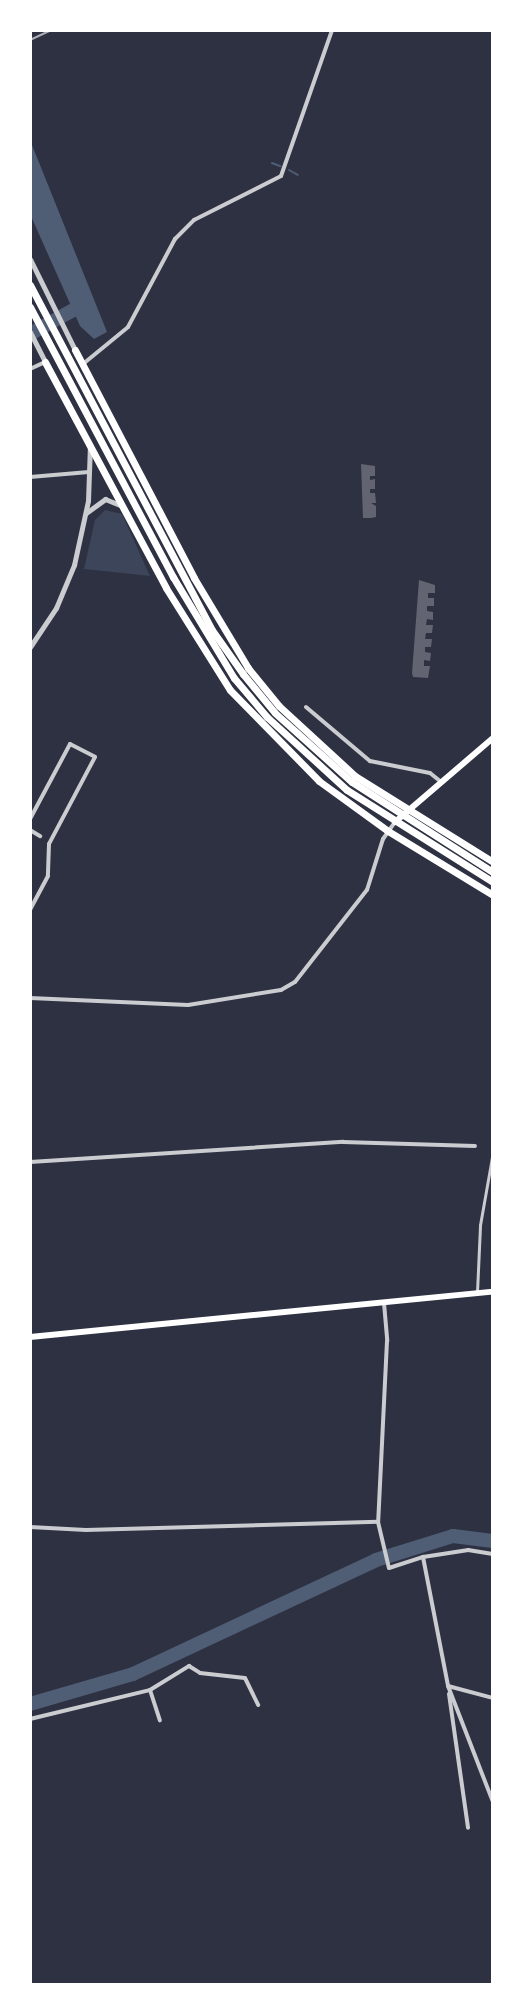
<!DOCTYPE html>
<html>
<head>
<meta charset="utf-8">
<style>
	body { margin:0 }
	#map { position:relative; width:523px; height:2015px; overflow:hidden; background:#2d3142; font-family:"Sofia Sans Condensed",sans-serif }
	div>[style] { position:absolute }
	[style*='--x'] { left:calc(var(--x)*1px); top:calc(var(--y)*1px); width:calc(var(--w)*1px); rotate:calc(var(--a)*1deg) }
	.green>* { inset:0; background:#3c4559 }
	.water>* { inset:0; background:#4f5d75 }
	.stream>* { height:2px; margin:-1px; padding:0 1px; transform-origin:1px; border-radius:1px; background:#4f5d75 }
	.river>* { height:14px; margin:-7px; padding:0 7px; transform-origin:7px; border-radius:7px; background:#4f5d75 }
	.building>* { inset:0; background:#626471 }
	.pedestrian>* { height:3px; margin:-1.5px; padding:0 1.5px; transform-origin:1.5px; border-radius:1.5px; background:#caccd0 }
	.minor>* { height:4px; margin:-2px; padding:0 2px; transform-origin:2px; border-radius:2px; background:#caccd0 }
	.tertiary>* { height:5px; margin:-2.5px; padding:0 2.5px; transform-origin:2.5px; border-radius:2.5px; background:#caccd0 }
	.secondary>* { height:6px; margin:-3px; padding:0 3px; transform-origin:3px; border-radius:3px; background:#fff }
	.primary>* { height:7px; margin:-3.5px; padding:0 3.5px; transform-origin:3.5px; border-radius:3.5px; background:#fff }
	.rail>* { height:2px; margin:-1px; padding:0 1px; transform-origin:1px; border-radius:1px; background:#abadb3 }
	span { translate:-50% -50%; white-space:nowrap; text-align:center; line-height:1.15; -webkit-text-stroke:4.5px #fff; paint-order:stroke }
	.frame { position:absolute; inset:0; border:32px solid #fff; pointer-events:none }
</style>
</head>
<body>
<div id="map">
	<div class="green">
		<div style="clip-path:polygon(105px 510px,122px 514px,150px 576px,84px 569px,95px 520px)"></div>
	</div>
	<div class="water">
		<div style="clip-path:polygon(30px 140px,107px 332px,94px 339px,80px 326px,30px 214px)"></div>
	</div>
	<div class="stream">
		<div style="--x:272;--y:163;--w:9;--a:21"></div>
		<div style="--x:289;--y:170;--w:10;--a:29"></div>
	</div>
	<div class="river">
		<div style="--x:30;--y:334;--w:60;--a:-29.1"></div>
		<div style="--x:82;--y:305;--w:8;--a:-113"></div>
		<div style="--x:30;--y:1704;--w:107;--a:-16.2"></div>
		<div style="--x:133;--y:1674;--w:268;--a:-25.1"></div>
		<div style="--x:376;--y:1560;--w:81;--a:-17.3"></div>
		<div style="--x:453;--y:1536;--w:40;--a:7.1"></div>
	</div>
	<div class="building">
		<div style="clip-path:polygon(361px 464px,375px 466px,375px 476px,370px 476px,370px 480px,375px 479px,375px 489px,370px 489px,370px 493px,375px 493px,376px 503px,371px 503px,376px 506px,376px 517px,371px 518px,363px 518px)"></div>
		<div style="clip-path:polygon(419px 580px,435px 585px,435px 593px,428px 593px,428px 598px,434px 598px,434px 606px,427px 606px,427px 611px,433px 612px,433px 620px,427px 619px,426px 625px,433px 625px,432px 633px,426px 633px,425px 639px,432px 639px,431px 647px,425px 647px,425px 652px,431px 653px,430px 661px,424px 660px,424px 666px,430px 666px,428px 678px,413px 677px,412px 673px)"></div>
	</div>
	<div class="pedestrian">
		<div style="--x:477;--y:1292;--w:67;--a:-87.4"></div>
		<div style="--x:480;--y:1225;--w:75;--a:-80"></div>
	</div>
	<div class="minor">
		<div style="--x:83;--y:364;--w:58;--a:-39.4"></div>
		<div style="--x:128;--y:327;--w:100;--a:-61.9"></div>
		<div style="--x:175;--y:239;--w:27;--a:-45"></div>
		<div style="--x:194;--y:220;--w:97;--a:-26.8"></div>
		<div style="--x:281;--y:176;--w:155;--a:-70.7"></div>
		<div style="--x:30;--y:369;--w:17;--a:-25"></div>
		<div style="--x:30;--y:477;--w:59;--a:-4.8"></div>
		<div style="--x:306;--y:707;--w:84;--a:40.2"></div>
		<div style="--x:370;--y:761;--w:61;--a:11.3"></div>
		<div style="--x:430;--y:773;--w:14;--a:39"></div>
		<div style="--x:30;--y:819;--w:85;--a:-61.9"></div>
		<div style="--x:70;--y:744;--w:28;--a:27"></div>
		<div style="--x:95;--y:757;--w:98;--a:117.9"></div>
		<div style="--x:49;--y:844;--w:32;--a:92"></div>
		<div style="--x:48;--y:876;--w:38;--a:118"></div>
		<div style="--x:30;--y:830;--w:12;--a:31"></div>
		<div style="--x:30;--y:998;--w:158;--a:2.5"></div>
		<div style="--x:188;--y:1005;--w:94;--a:-9.2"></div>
		<div style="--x:281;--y:990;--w:16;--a:-30"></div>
		<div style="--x:295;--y:982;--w:117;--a:-52"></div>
		<div style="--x:367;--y:890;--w:53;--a:-72.6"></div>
		<div style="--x:383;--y:839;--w:21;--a:-55"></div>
		<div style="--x:30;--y:1162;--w:314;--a:-3.7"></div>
		<div style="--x:343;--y:1142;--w:132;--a:1.7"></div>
		<div style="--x:384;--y:1303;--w:38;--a:85"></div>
		<div style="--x:387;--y:1341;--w:181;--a:92.8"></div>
		<div style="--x:378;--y:1522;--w:47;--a:76.6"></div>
		<div style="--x:389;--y:1568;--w:36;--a:-18"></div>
		<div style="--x:423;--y:1557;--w:131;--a:79"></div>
		<div style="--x:448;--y:1686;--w:124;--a:68.8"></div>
		<div style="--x:30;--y:1527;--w:56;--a:3.1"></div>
		<div style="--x:86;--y:1530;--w:292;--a:-1.6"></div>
		<div style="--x:423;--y:1557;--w:46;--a:-8.8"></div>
		<div style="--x:468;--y:1550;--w:25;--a:9"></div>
		<div style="--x:448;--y:1686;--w:47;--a:14.9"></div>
		<div style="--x:150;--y:1690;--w:46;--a:-31.6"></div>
		<div style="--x:189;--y:1666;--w:13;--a:32"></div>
		<div style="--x:200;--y:1673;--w:45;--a:6.3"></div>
		<div style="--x:245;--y:1678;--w:30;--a:64"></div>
		<div style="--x:449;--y:1694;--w:135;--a:81.9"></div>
		<div style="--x:30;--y:1719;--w:123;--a:-13.6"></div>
		<div style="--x:150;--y:1690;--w:32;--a:72"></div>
	</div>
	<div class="tertiary">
		<div style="--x:30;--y:259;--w:102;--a:63.7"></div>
		<div style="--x:30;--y:332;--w:34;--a:63"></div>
		<div style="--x:86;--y:513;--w:24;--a:-36"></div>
		<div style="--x:105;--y:499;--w:16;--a:22"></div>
		<div style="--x:30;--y:647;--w:47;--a:-56.3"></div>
		<div style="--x:56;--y:608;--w:47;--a:-67.3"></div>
		<div style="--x:74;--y:565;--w:66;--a:-77.7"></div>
		<div style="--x:88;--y:501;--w:56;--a:-88"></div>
	</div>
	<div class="secondary">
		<div style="--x:395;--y:822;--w:129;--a:-40.6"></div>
		<div style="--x:30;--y:1337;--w:465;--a:-5.6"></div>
	</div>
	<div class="primary">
		<div style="--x:30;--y:285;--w:390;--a:62.2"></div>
		<div style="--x:212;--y:630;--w:54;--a:54.8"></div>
		<div style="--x:243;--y:674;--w:50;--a:50.6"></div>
		<div style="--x:275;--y:713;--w:103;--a:41.9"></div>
		<div style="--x:352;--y:782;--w:167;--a:32.6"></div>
		<div style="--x:30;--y:307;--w:306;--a:62.1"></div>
		<div style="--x:173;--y:577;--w:118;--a:58.9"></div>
		<div style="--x:234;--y:678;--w:51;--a:49.8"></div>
		<div style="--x:267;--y:717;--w:108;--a:42.4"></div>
		<div style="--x:347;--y:790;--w:173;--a:32.2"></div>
		<div style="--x:75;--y:350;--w:257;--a:62.4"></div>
		<div style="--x:194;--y:578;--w:105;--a:59"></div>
		<div style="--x:248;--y:668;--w:49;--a:50.8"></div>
		<div style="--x:279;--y:706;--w:103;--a:42.6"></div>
		<div style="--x:355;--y:776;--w:163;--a:31.9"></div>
		<div style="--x:45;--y:362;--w:256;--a:61.8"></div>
		<div style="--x:166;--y:588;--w:120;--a:57.9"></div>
		<div style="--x:230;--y:690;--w:127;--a:45.6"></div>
		<div style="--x:319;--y:781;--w:85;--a:35.9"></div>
		<div style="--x:388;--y:831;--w:123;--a:31.4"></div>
	</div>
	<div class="rail">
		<div style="--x:30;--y:40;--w:23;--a:-25"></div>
	</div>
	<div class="frame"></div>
</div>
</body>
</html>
